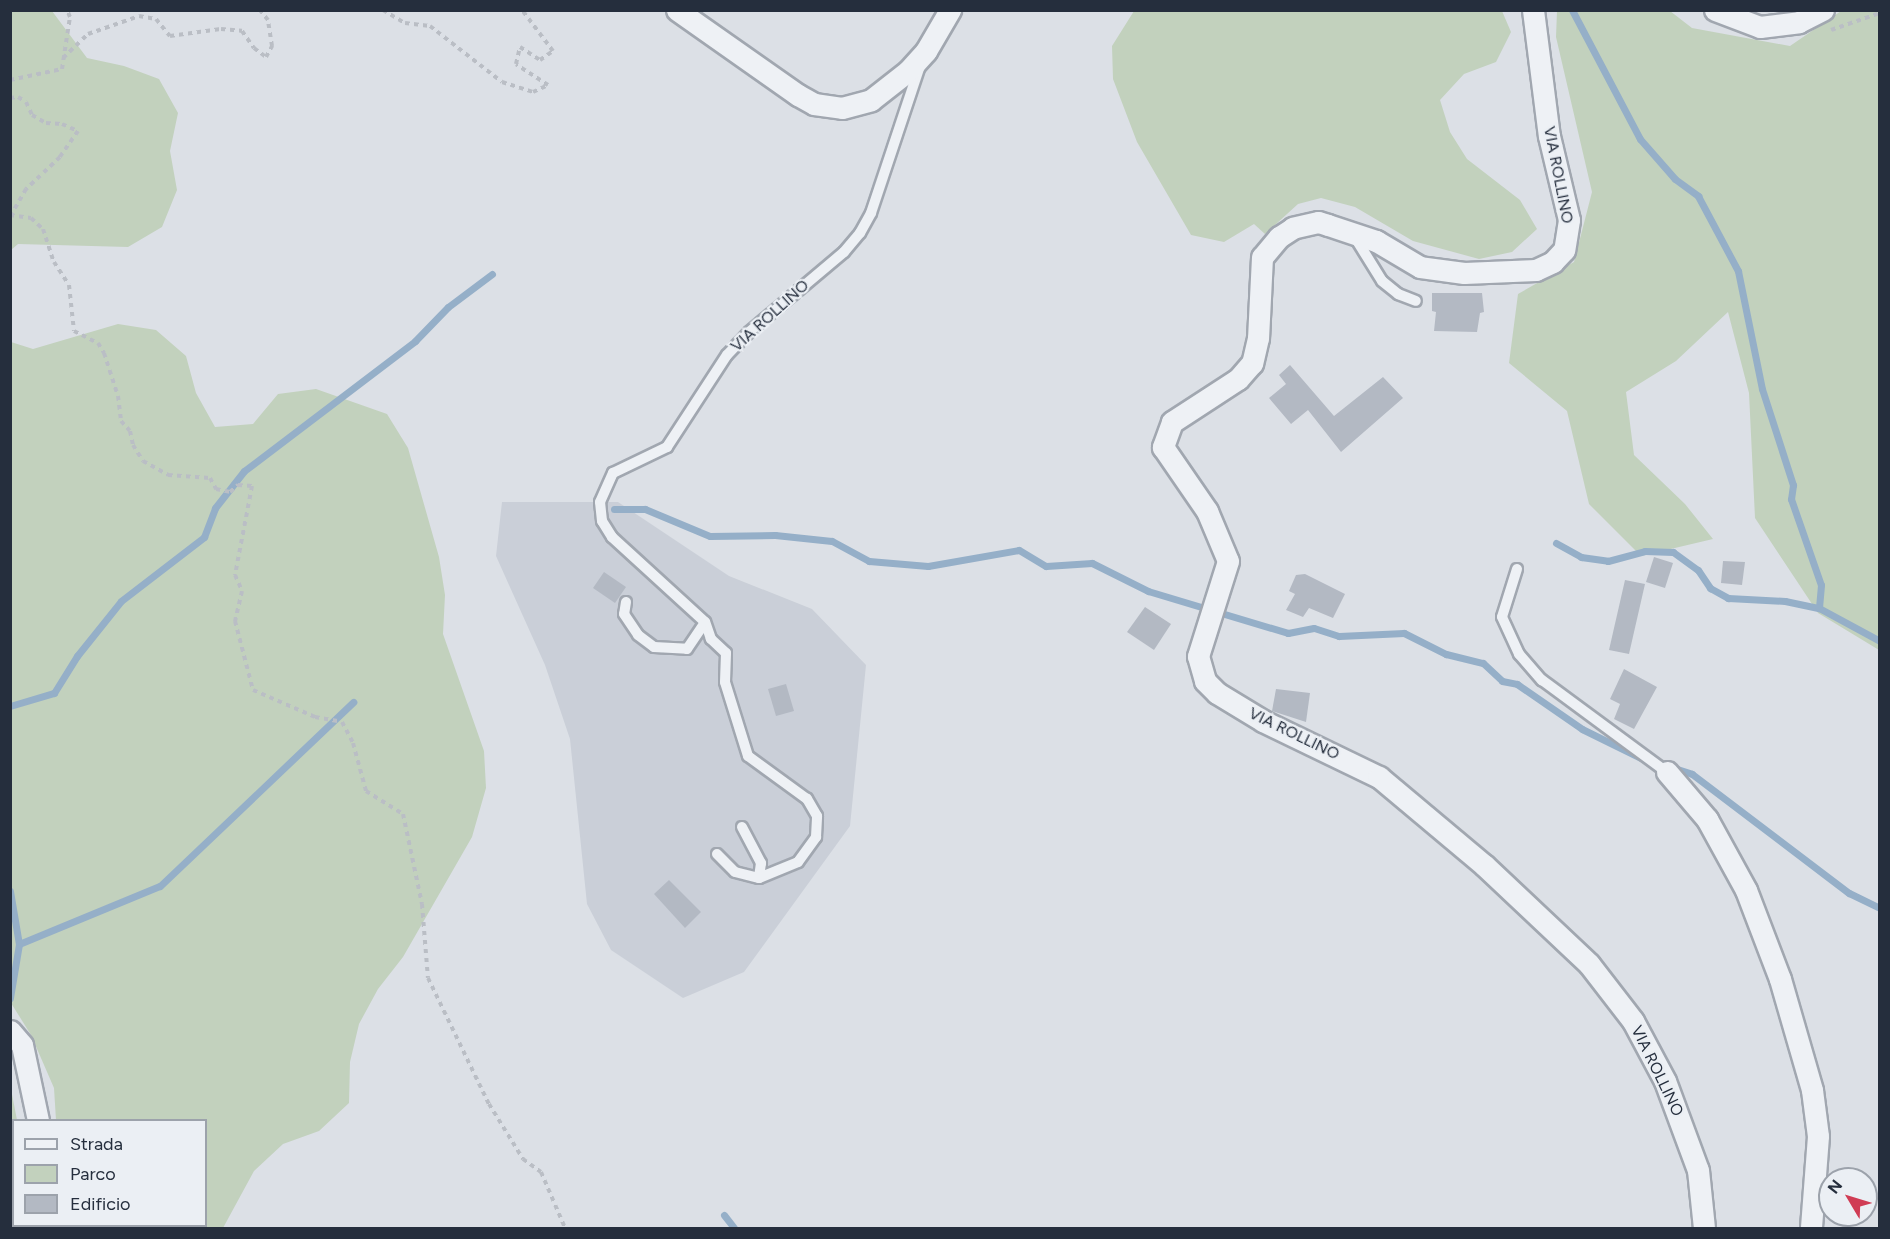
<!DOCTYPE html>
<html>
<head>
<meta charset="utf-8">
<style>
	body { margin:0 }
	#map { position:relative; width:1890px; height:1239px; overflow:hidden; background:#dce0e6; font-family:Figtree,sans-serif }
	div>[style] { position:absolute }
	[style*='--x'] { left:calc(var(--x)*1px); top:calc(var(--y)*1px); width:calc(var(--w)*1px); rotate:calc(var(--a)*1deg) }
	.built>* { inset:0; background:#cacfd8 }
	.green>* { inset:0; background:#c2d1bd }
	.stream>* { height:7px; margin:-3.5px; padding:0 3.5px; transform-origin:3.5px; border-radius:3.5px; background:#95afc8 }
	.building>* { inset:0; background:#b3b9c3 }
	.path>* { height:4px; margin-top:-2px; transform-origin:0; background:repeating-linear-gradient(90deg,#babec5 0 4.5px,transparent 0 9px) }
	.roads { filter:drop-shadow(2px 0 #a1a7b0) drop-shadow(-2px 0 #a1a7b0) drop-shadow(0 2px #a1a7b0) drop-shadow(0 -2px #a1a7b0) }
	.lane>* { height:10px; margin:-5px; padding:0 5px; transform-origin:5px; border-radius:5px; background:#eef1f5 }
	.street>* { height:21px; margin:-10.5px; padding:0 10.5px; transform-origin:10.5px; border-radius:10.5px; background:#eef1f5 }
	span { translate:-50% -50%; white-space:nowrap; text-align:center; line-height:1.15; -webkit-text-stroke:4.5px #ebeff4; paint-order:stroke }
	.street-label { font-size:16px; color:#252e3d }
	.frame { position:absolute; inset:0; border:12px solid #252e3d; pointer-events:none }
	.legend { position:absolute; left:12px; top:1119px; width:195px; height:108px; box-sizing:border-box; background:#ebeff4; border:2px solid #9ca2ab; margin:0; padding:8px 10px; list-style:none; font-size:18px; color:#252e3d }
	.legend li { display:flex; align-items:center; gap:12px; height:30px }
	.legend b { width:30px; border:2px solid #9ca2ab }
	.north { position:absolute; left:1818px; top:1167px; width:60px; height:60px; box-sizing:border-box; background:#ebeff4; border:2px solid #9ca2ab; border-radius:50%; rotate:308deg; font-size:16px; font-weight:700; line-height:24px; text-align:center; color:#252e3d }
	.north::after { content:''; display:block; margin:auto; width:21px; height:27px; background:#d03c54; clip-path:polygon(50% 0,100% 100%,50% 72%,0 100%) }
</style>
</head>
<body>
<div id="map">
	<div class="built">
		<div style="clip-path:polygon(502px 502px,618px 502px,729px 576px,812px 609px,866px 665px,850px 826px,744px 972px,683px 998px,611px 950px,587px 904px,570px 739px,545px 665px,496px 556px)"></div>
	</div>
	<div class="green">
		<div style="clip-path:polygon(11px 10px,52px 11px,87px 58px,124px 66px,159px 79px,178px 113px,170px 151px,177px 190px,162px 227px,128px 247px,18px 244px,11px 250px)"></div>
		<div style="clip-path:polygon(1134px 11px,1502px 11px,1511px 32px,1496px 62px,1464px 74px,1440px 100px,1450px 132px,1467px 159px,1520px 200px,1537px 229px,1512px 252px,1479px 259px,1413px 241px,1355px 207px,1321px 198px,1298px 204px,1265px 234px,1254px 224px,1224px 242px,1191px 235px,1137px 142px,1113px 79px,1112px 46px)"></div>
		<div style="clip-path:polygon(1557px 11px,1670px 11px,1692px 28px,1790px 46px,1841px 11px,1879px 11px,1879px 650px,1818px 613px,1755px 518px,1749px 393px,1728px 312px,1676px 361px,1626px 392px,1634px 455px,1685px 504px,1713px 539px,1641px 556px,1589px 504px,1567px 411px,1509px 363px,1518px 294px,1574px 262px,1592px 192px,1556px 37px)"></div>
		<div style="clip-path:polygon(118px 324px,156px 330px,186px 356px,196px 393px,215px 427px,253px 424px,278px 394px,316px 389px,387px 414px,408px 448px,439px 557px,445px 595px,443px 634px,484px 751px,486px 788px,472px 837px,403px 957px,378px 989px,359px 1024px,350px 1062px,349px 1103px,319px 1131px,283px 1144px,254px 1171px,223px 1228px,66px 1228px,66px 1226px,206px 1226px,206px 1120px,56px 1120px,54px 1088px,31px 1035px,11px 1003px,11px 342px,33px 349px)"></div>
		<div style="clip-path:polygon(11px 1089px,17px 1120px,14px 1120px,14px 1226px,29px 1228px,11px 1228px)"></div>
	</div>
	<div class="stream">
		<div style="--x:1572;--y:10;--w:146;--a:62.2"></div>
		<div style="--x:1640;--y:139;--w:53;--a:48.8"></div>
		<div style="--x:1675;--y:179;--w:29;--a:36"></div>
		<div style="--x:1698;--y:196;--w:85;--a:61.9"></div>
		<div style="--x:1738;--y:271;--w:120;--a:78.5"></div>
		<div style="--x:1762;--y:389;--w:101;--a:72.1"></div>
		<div style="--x:1793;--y:485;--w:14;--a:98"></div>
		<div style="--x:1791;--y:499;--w:91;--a:70.8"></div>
		<div style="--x:1821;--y:585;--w:23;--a:95"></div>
		<div style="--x:614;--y:509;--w:31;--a:0"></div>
		<div style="--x:645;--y:509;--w:70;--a:22.6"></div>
		<div style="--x:710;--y:536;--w:65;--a:-0.9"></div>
		<div style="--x:775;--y:535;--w:57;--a:6"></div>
		<div style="--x:832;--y:541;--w:42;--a:28.4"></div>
		<div style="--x:869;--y:561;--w:59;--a:4.8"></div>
		<div style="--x:928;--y:566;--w:92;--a:-10"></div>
		<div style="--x:1019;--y:550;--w:31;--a:31"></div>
		<div style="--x:1046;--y:566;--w:46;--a:-3.7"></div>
		<div style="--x:1092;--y:563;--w:63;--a:26.6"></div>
		<div style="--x:1148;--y:591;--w:146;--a:16.7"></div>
		<div style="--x:1288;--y:633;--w:26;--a:-11"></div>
		<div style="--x:1314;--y:628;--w:26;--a:18"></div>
		<div style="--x:1339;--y:636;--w:65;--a:-2.6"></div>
		<div style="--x:1404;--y:633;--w:47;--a:26.6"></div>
		<div style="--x:1446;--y:654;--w:38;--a:14"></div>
		<div style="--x:1483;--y:663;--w:26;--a:43"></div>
		<div style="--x:1502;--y:681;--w:15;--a:11"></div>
		<div style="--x:1517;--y:684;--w:79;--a:34.7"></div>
		<div style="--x:1582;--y:729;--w:68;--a:26.2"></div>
		<div style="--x:1556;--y:543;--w:29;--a:29"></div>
		<div style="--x:1581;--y:557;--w:27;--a:8"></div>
		<div style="--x:1608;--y:561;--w:38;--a:-15"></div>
		<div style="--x:1645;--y:551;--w:28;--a:2"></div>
		<div style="--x:1673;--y:552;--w:31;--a:36"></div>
		<div style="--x:1698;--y:570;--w:22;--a:56"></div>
		<div style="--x:1710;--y:588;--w:21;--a:29"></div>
		<div style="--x:1728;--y:598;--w:57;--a:3"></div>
		<div style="--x:1785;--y:601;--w:35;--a:12"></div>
		<div style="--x:1819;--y:608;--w:69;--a:28.4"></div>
		<div style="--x:10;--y:706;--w:46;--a:-16.5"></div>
		<div style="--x:54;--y:693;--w:44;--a:-58.1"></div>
		<div style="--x:77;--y:656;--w:70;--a:-51.3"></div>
		<div style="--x:121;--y:601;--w:105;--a:-37.6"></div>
		<div style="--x:204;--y:537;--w:31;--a:-69"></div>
		<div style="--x:215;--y:508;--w:47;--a:-51.9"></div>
		<div style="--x:244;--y:471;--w:215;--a:-37.2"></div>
		<div style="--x:415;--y:341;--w:47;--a:-45.9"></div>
		<div style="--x:448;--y:307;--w:55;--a:-36.9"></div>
		<div style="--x:1671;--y:767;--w:22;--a:18"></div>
		<div style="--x:1692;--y:774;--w:197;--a:37.2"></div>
		<div style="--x:1849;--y:893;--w:34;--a:26"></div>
		<div style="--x:10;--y:891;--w:54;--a:80.4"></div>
		<div style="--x:19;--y:944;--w:55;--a:99.5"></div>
		<div style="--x:19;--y:944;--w:152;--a:-22.4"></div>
		<div style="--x:160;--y:886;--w:267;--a:-43.6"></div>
		<div style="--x:724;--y:1215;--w:16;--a:52"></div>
	</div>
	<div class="building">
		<div style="clip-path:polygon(1432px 293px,1482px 293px,1484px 312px,1480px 313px,1477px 332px,1434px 331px,1436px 312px,1432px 311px)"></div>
		<div style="clip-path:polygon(1290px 365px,1334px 416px,1383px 377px,1403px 398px,1341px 452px,1308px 410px,1291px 424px,1269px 398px,1286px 384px,1279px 375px)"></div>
		<div style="clip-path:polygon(1654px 557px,1673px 563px,1665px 588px,1646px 582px)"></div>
		<div style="clip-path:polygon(1723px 561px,1745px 562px,1742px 585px,1721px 583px)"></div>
		<div style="clip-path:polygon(604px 572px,626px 587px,615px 603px,593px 588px)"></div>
		<div style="clip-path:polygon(1305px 574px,1345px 594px,1333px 618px,1309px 608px,1303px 617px,1286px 610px,1295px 594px,1289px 591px,1296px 575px)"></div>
		<div style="clip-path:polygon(1625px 580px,1645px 584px,1629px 654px,1609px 650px)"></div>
		<div style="clip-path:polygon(1145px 607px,1171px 624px,1154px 650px,1127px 632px)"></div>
		<div style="clip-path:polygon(1624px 669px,1657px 687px,1634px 729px,1614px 719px,1620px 704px,1610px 699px)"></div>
		<div style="clip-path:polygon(786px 684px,794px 711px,776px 716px,768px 689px)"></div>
		<div style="clip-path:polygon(1276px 689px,1310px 693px,1306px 722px,1272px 711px)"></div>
		<div style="clip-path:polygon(669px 880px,701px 912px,685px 928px,654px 894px)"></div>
	</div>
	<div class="path">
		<div style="--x:383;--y:10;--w:26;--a:31"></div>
		<div style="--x:405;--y:23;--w:25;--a:7"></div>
		<div style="--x:430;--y:26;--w:91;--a:37.9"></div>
		<div style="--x:502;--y:82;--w:33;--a:18"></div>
		<div style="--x:533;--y:92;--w:17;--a:-25"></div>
		<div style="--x:548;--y:85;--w:38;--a:-147"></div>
		<div style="--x:516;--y:64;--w:17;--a:-77"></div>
		<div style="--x:520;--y:47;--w:24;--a:33"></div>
		<div style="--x:540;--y:60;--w:16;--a:-35"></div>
		<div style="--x:553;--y:51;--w:51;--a:-127.1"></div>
		<div style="--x:1831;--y:30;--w:52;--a:-19.1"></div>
		<div style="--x:63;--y:58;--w:35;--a:-44"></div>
		<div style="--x:88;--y:34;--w:54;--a:-19.4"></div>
		<div style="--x:139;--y:16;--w:17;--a:10"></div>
		<div style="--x:156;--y:19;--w:22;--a:51"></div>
		<div style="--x:170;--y:36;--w:51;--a:-7.8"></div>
		<div style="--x:221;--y:29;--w:21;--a:5"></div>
		<div style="--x:242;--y:31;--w:21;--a:55"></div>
		<div style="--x:254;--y:48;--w:15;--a:37"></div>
		<div style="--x:266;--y:57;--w:13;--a:-61"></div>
		<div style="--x:272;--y:46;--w:26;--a:-99"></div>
		<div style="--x:268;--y:20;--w:13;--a:-129"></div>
		<div style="--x:10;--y:80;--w:53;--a:-11.9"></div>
		<div style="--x:62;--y:69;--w:53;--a:-81.3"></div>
		<div style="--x:70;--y:17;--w:8;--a:-113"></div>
		<div style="--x:10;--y:98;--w:8;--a:-7"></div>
		<div style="--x:18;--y:97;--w:9;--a:32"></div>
		<div style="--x:26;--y:102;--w:14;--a:65"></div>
		<div style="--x:32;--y:115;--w:16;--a:30"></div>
		<div style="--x:46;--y:123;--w:16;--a:4"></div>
		<div style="--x:62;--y:124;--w:17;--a:24"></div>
		<div style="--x:78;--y:131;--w:32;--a:125"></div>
		<div style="--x:60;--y:157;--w:47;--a:136.7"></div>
		<div style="--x:26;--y:189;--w:30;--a:120"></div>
		<div style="--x:10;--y:215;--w:21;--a:8"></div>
		<div style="--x:31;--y:218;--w:16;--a:43"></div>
		<div style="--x:43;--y:229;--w:35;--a:72"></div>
		<div style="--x:54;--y:262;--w:27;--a:57"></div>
		<div style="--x:69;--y:285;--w:46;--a:83.8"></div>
		<div style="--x:74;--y:331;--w:27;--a:27"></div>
		<div style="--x:98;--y:343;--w:12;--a:59"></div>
		<div style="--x:104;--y:353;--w:45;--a:72"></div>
		<div style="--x:118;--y:396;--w:25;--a:83"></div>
		<div style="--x:121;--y:421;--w:13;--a:48"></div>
		<div style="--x:130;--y:431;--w:14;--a:78"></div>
		<div style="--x:133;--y:445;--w:19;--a:58"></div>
		<div style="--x:143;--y:461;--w:29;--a:29"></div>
		<div style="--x:168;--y:475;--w:42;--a:4.1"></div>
		<div style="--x:210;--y:478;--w:13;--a:61"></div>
		<div style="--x:216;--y:489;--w:14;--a:12"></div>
		<div style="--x:230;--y:492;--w:11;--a:-41"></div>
		<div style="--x:238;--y:485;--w:14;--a:4"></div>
		<div style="--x:252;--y:486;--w:91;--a:100.8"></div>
		<div style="--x:235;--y:575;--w:17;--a:66"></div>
		<div style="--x:242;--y:591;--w:31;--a:103"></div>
		<div style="--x:235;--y:621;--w:71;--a:75.4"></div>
		<div style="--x:253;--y:690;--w:68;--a:23.5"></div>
		<div style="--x:315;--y:717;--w:27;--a:10"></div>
		<div style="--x:342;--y:722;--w:24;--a:62"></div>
		<div style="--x:353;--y:743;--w:50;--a:74.8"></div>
		<div style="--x:366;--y:791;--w:44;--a:31.9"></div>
		<div style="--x:403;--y:814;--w:92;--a:78.1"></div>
		<div style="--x:422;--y:904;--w:74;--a:85.4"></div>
		<div style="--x:428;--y:978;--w:140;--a:64.2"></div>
		<div style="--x:489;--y:1104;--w:65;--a:58.3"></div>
		<div style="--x:523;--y:1159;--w:22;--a:36"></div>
		<div style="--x:541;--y:1172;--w:61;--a:66.8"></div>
	</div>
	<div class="roads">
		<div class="lane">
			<div style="--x:1356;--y:239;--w:49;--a:58.2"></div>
			<div style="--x:1382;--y:281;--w:21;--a:39"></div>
			<div style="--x:1398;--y:294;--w:19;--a:21"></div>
			<div style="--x:1517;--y:569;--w:50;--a:107.4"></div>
			<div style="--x:1502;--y:617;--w:41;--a:65.3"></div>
			<div style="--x:1519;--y:654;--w:35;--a:49"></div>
			<div style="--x:1542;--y:680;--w:155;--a:36.4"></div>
			<div style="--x:626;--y:602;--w:12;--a:99"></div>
			<div style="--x:624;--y:614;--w:25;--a:56"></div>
			<div style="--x:638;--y:635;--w:20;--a:37"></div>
			<div style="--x:654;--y:647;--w:33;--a:3"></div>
			<div style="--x:687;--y:649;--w:32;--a:-56"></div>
			<div style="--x:742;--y:827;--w:41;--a:62.2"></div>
			<div style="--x:761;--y:863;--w:15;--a:98"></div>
			<div style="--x:717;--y:854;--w:25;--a:45"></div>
			<div style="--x:735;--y:872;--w:25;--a:14"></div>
			<div style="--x:759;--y:878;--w:42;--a:-22.3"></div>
			<div style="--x:798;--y:862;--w:31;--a:-54"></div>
			<div style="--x:816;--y:837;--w:21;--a:-87"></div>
			<div style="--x:817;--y:816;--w:20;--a:-120"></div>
			<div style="--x:807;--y:799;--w:73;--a:-143.9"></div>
			<div style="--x:748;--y:756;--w:77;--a:-107.3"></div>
			<div style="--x:725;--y:682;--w:29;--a:-88"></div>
			<div style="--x:726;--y:653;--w:21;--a:-137"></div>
			<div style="--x:711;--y:639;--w:18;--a:-109"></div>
			<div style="--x:705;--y:622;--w:126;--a:-137.6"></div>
			<div style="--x:612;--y:537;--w:19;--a:-122"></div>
			<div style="--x:602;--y:521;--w:19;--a:-96"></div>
			<div style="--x:600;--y:502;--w:32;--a:-66"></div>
			<div style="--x:613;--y:473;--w:60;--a:-25.7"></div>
			<div style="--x:667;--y:447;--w:110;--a:-56.9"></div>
			<div style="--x:727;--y:355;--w:32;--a:-46"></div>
			<div style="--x:749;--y:332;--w:124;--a:-40.1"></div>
			<div style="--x:844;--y:252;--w:25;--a:-50"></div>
			<div style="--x:860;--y:233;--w:23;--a:-61"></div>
			<div style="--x:871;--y:213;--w:155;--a:-71.6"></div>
		</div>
		<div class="street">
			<div style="--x:677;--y:10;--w:148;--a:35.1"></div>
			<div style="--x:798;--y:95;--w:18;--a:29"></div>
			<div style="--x:814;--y:104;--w:28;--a:8"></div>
			<div style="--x:842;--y:108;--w:30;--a:-15"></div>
			<div style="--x:871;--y:100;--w:47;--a:-38.1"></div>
			<div style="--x:908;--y:71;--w:27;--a:-48"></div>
			<div style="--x:926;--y:51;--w:48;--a:-59.7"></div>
			<div style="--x:1533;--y:10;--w:127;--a:82.8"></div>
			<div style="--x:1549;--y:136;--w:86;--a:76.6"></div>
			<div style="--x:1569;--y:220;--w:30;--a:99"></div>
			<div style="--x:1564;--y:250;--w:16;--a:133"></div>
			<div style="--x:1553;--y:262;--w:19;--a:155"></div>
			<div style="--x:1536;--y:270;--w:72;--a:177.6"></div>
			<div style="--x:1464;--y:273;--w:44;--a:-172.2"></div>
			<div style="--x:1420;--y:267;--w:51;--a:-149.4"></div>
			<div style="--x:1376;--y:241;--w:51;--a:-161.6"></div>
			<div style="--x:1328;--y:225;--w:10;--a:-163"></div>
			<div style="--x:1318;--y:222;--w:26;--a:167"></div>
			<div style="--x:1293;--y:228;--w:17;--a:147"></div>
			<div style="--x:1279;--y:237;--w:26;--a:130"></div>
			<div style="--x:1262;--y:257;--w:81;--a:92.8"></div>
			<div style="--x:1258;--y:338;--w:26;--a:103"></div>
			<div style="--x:1252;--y:363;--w:21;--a:131"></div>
			<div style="--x:1238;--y:379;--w:79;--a:146.9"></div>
			<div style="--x:1172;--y:422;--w:27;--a:110"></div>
			<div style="--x:1163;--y:447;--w:78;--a:55.5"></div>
			<div style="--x:1207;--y:511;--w:54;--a:67.2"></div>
			<div style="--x:1228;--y:561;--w:100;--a:107.5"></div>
			<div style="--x:1198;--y:656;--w:26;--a:74"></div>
			<div style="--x:1205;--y:681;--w:17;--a:45"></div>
			<div style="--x:1217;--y:693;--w:54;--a:31.3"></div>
			<div style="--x:1263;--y:721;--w:129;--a:25.8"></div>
			<div style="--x:1379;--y:777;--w:137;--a:40"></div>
			<div style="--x:1484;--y:865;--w:144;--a:43.3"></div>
			<div style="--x:1589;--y:964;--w:72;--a:52.3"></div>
			<div style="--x:1633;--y:1021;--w:68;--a:61.9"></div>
			<div style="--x:1665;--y:1081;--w:95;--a:69.7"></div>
			<div style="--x:1698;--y:1170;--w:58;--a:84.1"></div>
			<div style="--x:1715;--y:10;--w:48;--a:20.7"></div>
			<div style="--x:1760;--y:27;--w:39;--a:-7"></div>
			<div style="--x:1799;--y:22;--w:27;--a:-27"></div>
			<div style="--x:1667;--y:772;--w:62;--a:49.6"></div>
			<div style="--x:1707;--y:819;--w:81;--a:61.2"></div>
			<div style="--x:1746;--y:890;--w:95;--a:69.1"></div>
			<div style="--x:1780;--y:979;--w:116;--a:73.9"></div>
			<div style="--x:1812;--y:1090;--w:46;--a:82.6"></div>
			<div style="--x:1818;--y:1136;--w:92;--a:94.4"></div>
			<div style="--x:10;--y:1031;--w:18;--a:49"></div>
			<div style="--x:22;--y:1045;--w:77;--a:78"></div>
			<div style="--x:48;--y:1226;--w:2;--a:63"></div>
		</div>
	</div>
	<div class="street-label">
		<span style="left:1558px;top:175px;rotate:79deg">VIA ROLLINO</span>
		<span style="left:770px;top:316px;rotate:-42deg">VIA ROLLINO</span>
		<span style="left:1294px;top:734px;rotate:26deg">VIA ROLLINO</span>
		<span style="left:1657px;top:1071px;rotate:64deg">VIA ROLLINO</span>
	</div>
	<div class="frame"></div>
	<ul class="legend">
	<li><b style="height:8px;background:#eef1f5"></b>Strada</li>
	<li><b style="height:16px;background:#c2d1bd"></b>Parco</li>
	<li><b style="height:16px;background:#b3b9c3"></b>Edificio</li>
	</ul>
	<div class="north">N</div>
</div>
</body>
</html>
